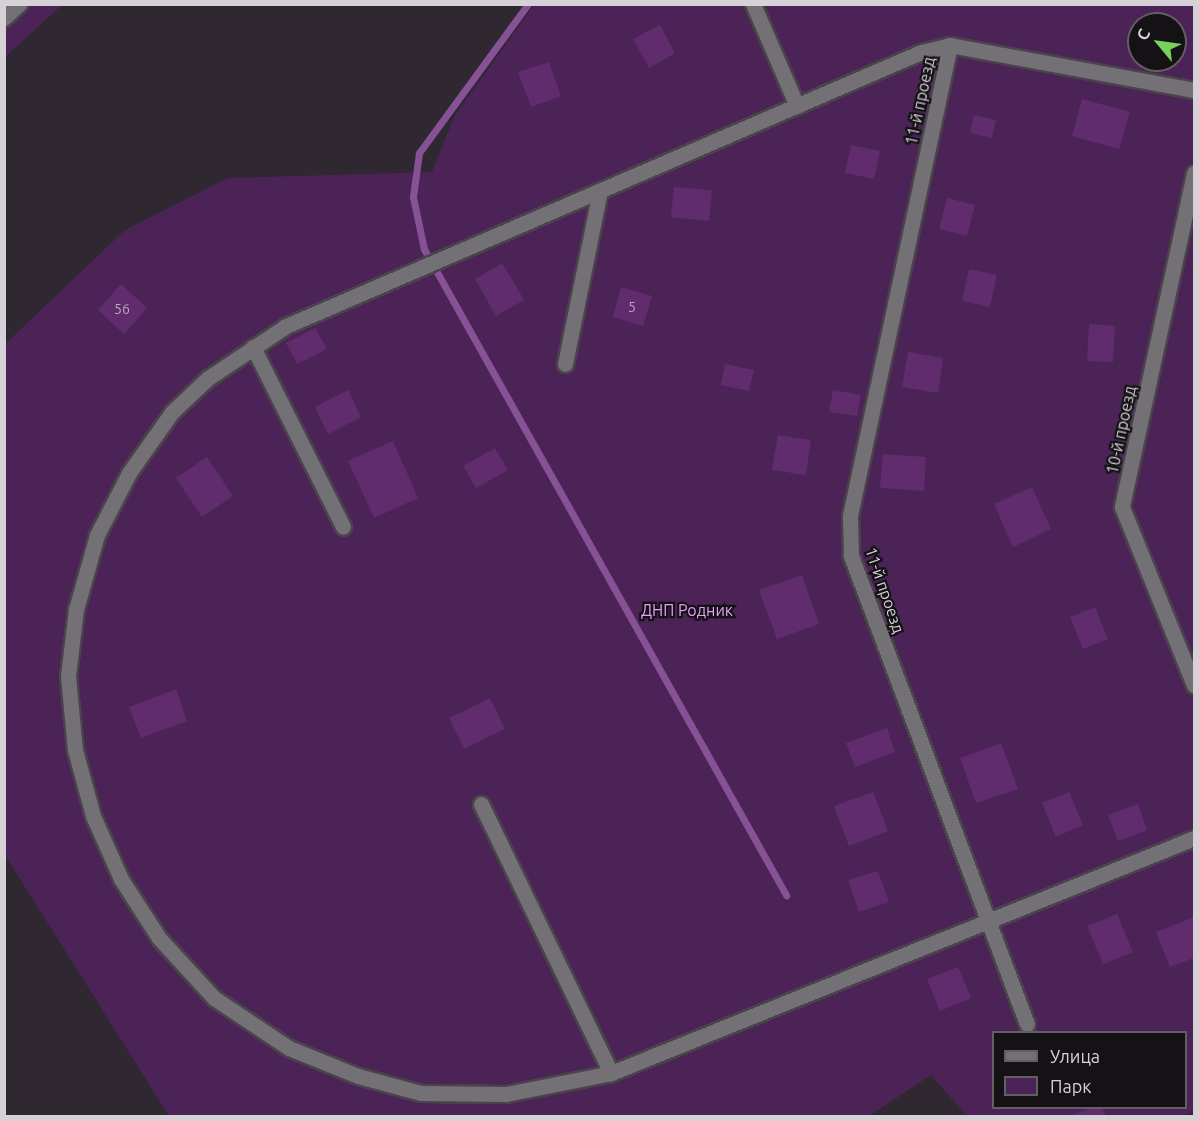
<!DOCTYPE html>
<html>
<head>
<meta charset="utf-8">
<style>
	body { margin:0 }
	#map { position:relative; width:1199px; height:1121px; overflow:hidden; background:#2f2831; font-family:Ubuntu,sans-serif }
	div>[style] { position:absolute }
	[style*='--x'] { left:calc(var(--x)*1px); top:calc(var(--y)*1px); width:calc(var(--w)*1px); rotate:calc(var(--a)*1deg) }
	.green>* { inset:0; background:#4c2357 }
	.stream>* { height:7px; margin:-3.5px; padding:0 3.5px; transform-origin:3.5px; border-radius:3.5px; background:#875195 }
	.building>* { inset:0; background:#602c6e }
	.roads { filter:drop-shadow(2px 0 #4a434c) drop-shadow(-2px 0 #4a434c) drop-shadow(0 2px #4a434c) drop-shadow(0 -2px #4a434c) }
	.minor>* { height:15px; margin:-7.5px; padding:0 7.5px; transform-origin:7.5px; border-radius:7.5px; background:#747176 }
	span { translate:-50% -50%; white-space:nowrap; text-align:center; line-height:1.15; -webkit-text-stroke:4.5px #151216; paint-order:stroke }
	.number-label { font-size:14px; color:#b8a8bd }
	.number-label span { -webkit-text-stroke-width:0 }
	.street-label { font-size:16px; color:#d5d1d7 }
	.park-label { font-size:16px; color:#e79dfb }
	.frame { position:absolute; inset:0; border:6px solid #d5d1d7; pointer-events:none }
	.legend { position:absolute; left:992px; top:1031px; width:195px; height:78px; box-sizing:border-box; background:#151216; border:2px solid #625e63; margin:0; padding:8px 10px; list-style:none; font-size:18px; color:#d5d1d7 }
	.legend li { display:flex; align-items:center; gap:12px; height:30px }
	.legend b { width:30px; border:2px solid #625e63 }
	.north { position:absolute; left:1127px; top:12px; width:60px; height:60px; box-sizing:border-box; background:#151216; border:2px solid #625e63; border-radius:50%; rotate:299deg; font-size:16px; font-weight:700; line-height:24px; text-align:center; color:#d5d1d7 }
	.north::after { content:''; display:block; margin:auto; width:21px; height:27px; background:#76d25a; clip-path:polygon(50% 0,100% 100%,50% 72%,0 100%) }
</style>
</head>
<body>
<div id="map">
	<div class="green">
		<div style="clip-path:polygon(5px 5px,62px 5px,5px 57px)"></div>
		<div style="clip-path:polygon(evenodd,534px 5px,1194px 5px,1194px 1112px,1180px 1116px,967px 1116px,931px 1075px,869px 1116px,169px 1116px,5px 855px,5px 344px,125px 230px,228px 178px,432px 172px,455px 115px,534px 5px,1139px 24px,1175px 24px,1175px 60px,1139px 60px,1139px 24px,534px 5px,994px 1032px,1186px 1032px,1186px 1108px,994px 1108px,994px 1032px)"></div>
	</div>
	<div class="stream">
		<div style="--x:528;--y:4;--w:185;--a:126.2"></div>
		<div style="--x:419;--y:153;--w:44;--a:97.8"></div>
		<div style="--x:413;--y:197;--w:53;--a:78.1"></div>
		<div style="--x:424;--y:249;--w:741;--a:60.73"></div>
	</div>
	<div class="building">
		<div style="clip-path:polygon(660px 25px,675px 53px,649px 68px,633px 39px)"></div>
		<div style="clip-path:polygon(549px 62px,561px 96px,531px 107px,518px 72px)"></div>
		<div style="clip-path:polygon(1082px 99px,1130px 112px,1119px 149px,1072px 136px)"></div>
		<div style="clip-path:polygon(974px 115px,996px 120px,992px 138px,970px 133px)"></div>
		<div style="clip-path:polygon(851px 145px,880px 151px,874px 179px,845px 173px)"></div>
		<div style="clip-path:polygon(674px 187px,712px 190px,709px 221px,671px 217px)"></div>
		<div style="clip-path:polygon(947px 198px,975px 205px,967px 236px,939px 229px)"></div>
		<div style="clip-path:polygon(502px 263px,524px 300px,496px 316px,475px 279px)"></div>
		<div style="clip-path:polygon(969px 269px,997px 275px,990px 307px,962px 301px)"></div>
		<div style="clip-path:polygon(121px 284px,147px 308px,124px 334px,98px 310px)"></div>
		<div style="clip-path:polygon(621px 287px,652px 296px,643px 326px,613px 317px)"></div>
		<div style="clip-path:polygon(1089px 324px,1115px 326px,1113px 362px,1087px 361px)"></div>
		<div style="clip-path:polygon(315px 328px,327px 349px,297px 364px,286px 343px)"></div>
		<div style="clip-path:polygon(908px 352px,943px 358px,938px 393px,902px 387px)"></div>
		<div style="clip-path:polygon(725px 364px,754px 370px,749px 391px,721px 385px)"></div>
		<div style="clip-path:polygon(348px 390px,361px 417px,328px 434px,315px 407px)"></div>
		<div style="clip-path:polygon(833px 390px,861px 395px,857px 416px,829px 412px)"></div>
		<div style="clip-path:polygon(778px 435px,811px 440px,806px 475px,772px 470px)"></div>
		<div style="clip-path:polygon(393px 441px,418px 498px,374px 518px,348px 461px)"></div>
		<div style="clip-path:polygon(495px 448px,508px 470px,476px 488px,463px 466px)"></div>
		<div style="clip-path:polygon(883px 454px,926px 457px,924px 491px,880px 488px)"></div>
		<div style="clip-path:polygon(207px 457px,233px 496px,202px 517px,176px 478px)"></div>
		<div style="clip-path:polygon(1032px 487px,1051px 529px,1013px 547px,994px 504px)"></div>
		<div style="clip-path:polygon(802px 575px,819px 624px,777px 639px,759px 590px)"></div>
		<div style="clip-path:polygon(1095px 607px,1108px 639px,1083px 649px,1070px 617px)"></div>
		<div style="clip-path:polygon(176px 689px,187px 721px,141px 738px,129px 707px)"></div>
		<div style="clip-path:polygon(490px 698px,505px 729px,464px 749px,449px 718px)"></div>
		<div style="clip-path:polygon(887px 728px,895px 752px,855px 767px,846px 743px)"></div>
		<div style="clip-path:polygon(1001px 743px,1018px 789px,976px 803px,960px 758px)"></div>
		<div style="clip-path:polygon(873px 792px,888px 831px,849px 846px,834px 806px)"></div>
		<div style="clip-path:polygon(1069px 792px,1083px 825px,1056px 837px,1042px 803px)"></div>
		<div style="clip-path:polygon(1138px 804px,1147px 830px,1118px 841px,1108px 815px)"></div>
		<div style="clip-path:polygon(878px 871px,889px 902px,859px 912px,848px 880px)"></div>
		<div style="clip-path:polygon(1117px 914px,1133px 952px,1103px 964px,1087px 926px)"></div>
		<div style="clip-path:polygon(1194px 917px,1194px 958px,1170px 967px,1156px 932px)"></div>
		<div style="clip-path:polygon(958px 967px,971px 998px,940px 1011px,927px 979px)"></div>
		<div style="clip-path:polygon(1090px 1108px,1102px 1108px,1106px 1116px,1070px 1116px)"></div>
	</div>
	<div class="roads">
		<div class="minor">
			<div style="--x:753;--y:4;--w:111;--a:66.7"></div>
			<div style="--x:4;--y:18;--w:21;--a:-43"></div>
			<div style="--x:950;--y:45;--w:481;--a:102"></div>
			<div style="--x:850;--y:516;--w:40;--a:88.6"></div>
			<div style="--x:851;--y:556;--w:500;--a:69.4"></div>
			<div style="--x:1194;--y:90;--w:248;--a:-169.6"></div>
			<div style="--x:950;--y:45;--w:30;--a:166"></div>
			<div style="--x:921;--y:52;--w:692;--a:156.66"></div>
			<div style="--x:286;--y:326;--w:94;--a:146.3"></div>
			<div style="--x:208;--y:378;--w:50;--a:136.6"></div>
			<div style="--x:172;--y:412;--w:75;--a:125.2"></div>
			<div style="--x:129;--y:473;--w:70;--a:117.3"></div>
			<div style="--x:97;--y:535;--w:77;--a:105.8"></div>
			<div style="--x:76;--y:609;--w:67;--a:96.8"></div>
			<div style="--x:68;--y:676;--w:74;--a:84.6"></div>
			<div style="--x:75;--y:750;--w:68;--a:74.7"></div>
			<div style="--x:93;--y:816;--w:69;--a:66"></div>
			<div style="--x:121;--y:879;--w:70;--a:57.2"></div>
			<div style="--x:159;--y:938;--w:81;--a:47.5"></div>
			<div style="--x:214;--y:998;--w:90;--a:33.7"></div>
			<div style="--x:289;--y:1048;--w:74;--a:22.1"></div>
			<div style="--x:358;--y:1076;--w:65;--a:15.1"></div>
			<div style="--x:421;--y:1093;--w:85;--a:0.7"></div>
			<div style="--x:506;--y:1094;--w:107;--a:-11.3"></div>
			<div style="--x:611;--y:1073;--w:629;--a:-21.95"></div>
			<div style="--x:1194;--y:173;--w:342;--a:102.2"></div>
			<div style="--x:1122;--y:507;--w:192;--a:68"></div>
			<div style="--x:253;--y:347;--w:201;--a:63.4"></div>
			<div style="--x:565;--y:364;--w:177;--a:-78.6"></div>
			<div style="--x:481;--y:804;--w:299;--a:64.2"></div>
		</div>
	</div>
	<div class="number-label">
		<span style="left:632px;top:307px">5</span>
		<span style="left:122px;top:309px">56</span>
	</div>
	<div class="street-label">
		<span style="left:920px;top:101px;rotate:-78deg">11-й проезд</span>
		<span style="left:1121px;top:430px;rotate:-78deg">10-й проезд</span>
		<span style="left:885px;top:590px;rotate:71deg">11-й проезд</span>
	</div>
	<div class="park-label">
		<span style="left:687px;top:610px">ДНП Родник</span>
	</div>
	<div class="frame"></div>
	<ul class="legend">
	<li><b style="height:8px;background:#747176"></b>Улица</li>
	<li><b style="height:16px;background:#4c2357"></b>Парк</li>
	</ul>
	<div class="north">С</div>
</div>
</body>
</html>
